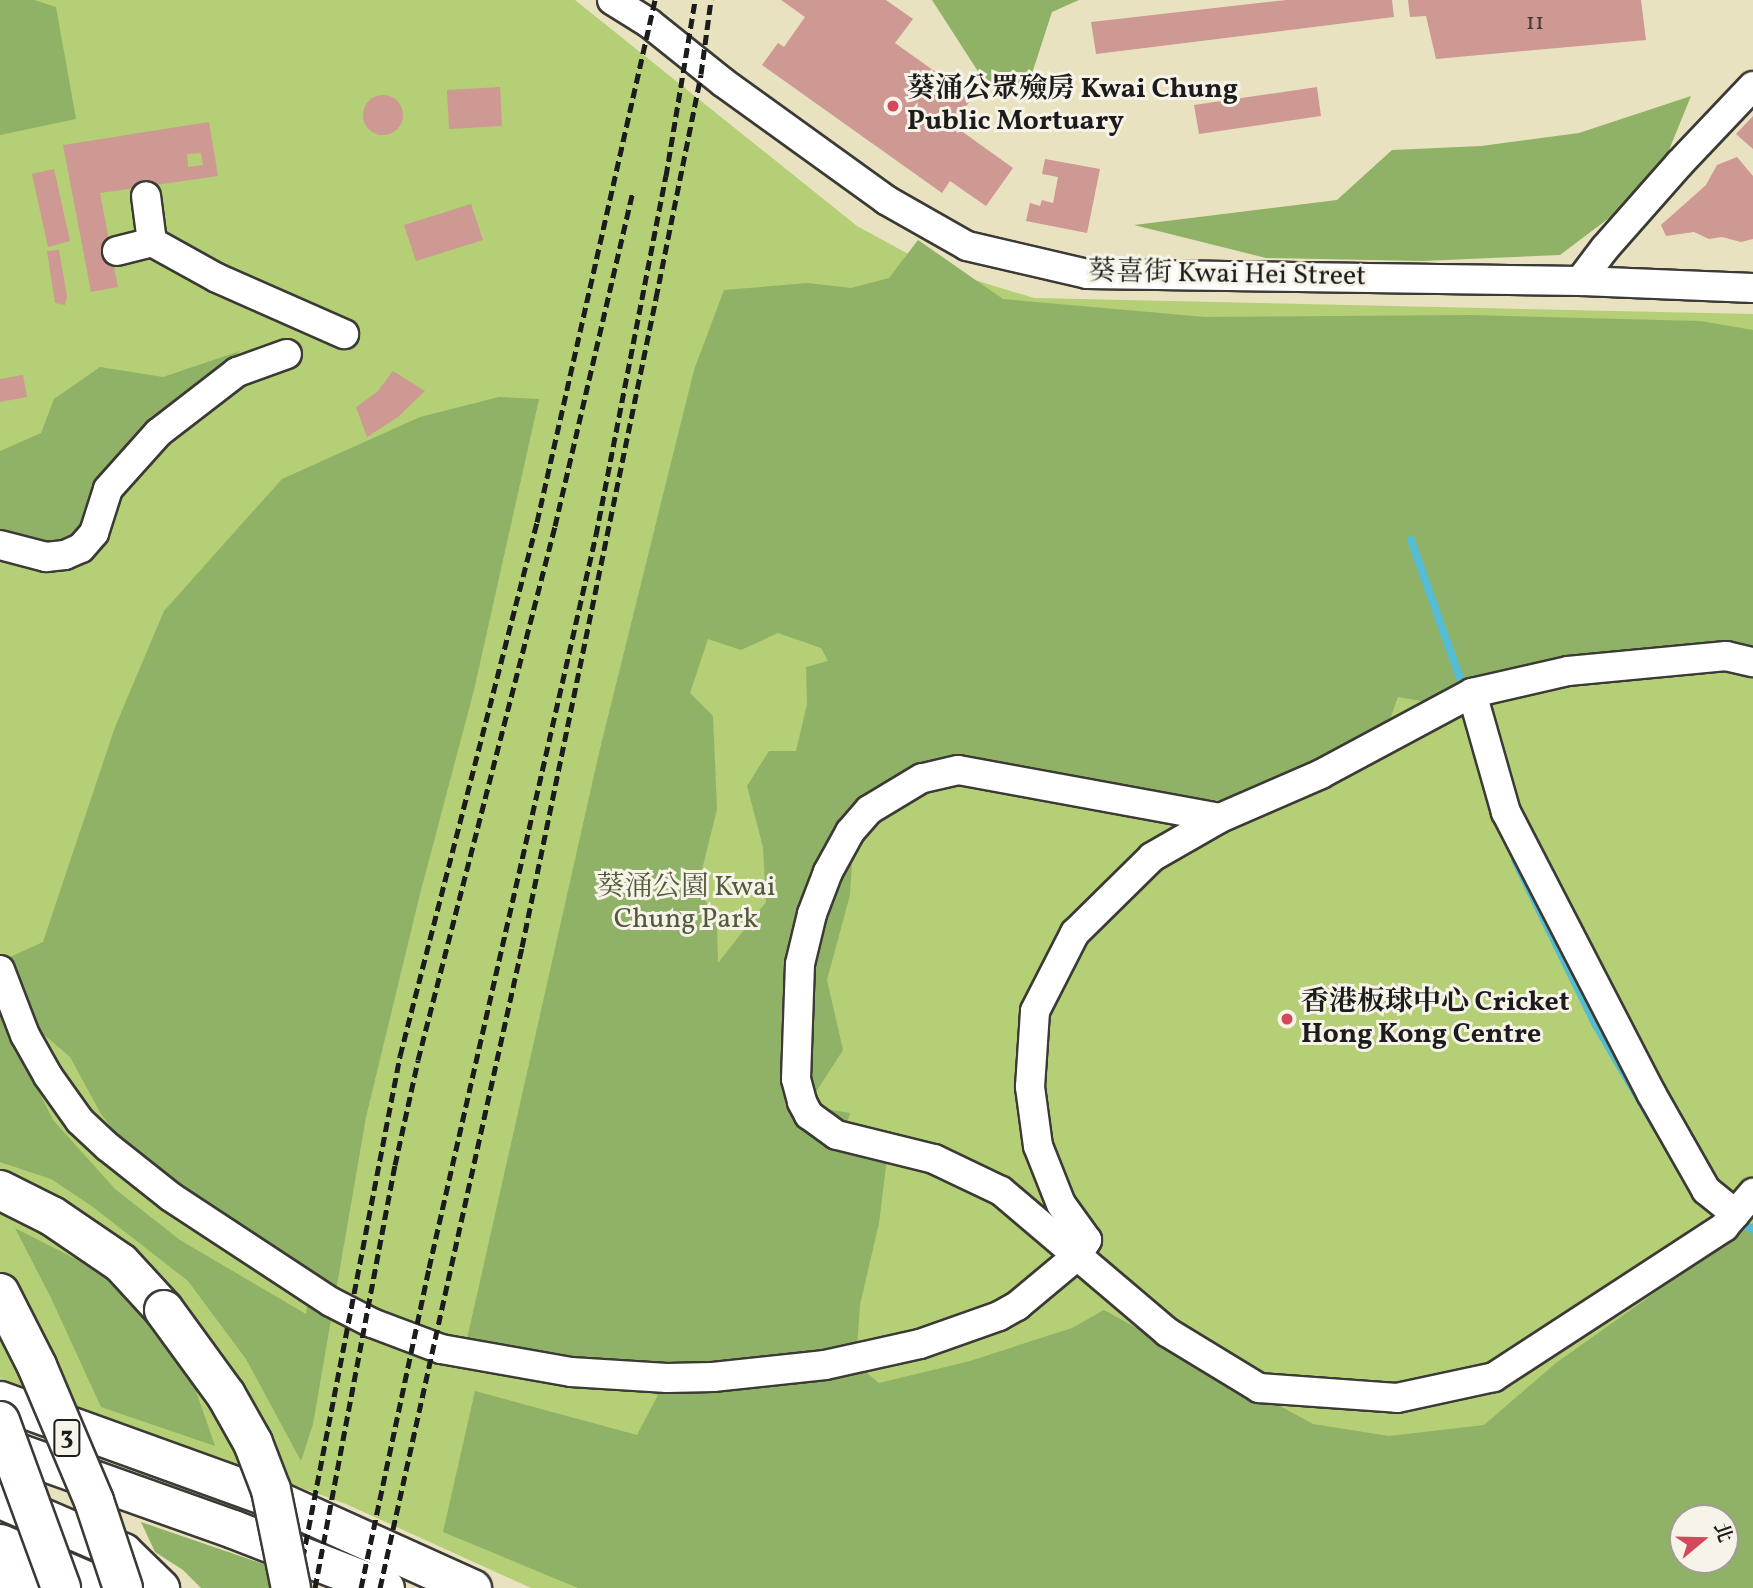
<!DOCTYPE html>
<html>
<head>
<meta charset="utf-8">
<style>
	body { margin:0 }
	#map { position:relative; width:1753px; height:1588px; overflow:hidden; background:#e9e2c0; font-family:Vollkorn,"Noto Serif TC",serif }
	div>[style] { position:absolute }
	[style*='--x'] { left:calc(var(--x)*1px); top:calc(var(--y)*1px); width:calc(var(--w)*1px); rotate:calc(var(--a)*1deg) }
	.green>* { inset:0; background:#b4cf75 }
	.forest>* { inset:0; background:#8fb266 }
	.stream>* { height:8px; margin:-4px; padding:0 4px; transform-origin:4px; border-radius:4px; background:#55bcd3 }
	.building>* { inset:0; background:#cd9992 }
	.round { border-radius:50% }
	.roads { filter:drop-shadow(2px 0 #3b3a35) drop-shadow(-2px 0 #3b3a35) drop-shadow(0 2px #3b3a35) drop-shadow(0 -2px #3b3a35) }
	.minor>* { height:28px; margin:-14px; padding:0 14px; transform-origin:14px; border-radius:14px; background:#fff }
	.major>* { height:37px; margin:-18.5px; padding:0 18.5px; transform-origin:18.5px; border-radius:18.5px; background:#fff }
	.highway>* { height:38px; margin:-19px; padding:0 19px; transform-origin:19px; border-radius:19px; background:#fff }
	.rail>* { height:5px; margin-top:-2.5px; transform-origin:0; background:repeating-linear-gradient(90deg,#1c1c1c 0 10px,transparent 0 15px) }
	.bridges { filter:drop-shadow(2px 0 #3b3a35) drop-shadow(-2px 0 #3b3a35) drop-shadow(0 2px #3b3a35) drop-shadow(0 -2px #3b3a35) }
	.highway-bridge>* { height:38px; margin:-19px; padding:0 19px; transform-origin:19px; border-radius:19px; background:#fff }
	.dots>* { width:19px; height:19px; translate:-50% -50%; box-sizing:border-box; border:4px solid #f7f3e8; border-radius:50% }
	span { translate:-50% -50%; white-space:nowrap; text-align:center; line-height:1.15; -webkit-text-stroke:6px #f7f3e8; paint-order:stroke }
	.number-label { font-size:24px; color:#483b3a }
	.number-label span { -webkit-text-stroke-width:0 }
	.shield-label span { padding:2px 5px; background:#f7f3e8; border:2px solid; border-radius:5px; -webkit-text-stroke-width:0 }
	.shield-label { font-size:26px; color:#1c1c1c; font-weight:700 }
	.poi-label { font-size:28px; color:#1c1c1c; font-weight:700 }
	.left { translate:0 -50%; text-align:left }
	.street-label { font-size:28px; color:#1c1c1c }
	.park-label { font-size:28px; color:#515b3b }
	.north { position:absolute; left:1669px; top:1504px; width:70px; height:70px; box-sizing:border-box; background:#f7f3e8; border:2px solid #9f9d96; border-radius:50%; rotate:71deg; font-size:19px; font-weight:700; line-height:28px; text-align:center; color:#1c1c1c }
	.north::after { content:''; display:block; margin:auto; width:24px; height:32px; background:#d1495b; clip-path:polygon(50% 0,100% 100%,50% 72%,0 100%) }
</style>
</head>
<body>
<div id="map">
	<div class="green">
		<div style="clip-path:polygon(evenodd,0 0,575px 0,857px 226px,932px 267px,1034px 298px,1753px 314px,1753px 1588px,531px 1588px,346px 1504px,0 1378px,0 0,1683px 1518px,1725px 1518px,1725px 1560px,1683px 1560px,1683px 1518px)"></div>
	</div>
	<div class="forest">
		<div style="clip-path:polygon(0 0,34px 0,56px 7px,76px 119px,0 135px)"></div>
		<div style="clip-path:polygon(932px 0,1079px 0,1052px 12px,1025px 95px,988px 87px)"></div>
		<div style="clip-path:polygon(1691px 96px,1667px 155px,1629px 203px,1560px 255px,1422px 261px,1266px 258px,1134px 225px,1337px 200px,1392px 150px,1481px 146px,1579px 133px)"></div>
		<div style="clip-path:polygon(evenodd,918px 240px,1003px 299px,1205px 317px,1471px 315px,1700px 321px,1753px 330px,1753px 651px,1721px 642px,1486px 673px,1433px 703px,1398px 697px,1386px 730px,1234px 801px,1183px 798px,949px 761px,855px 813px,850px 895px,827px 980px,843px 1050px,807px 1106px,850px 1113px,842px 1140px,887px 1158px,879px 1223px,860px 1305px,856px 1364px,879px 1383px,970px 1361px,1072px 1328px,1104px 1310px,1313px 1424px,1389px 1436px,1484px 1425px,1556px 1363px,1753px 1223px,1753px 1588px,578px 1588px,443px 1532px,475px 1391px,637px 1435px,658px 1395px,467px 1339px,599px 753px,694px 370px,724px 290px,808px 283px,851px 288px,889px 278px,918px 240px,778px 633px,821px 648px,828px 661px,806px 667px,807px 704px,796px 751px,769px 751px,747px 786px,763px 847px,766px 902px,718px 963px,717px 923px,698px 886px,717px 809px,713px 716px,690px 693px,708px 639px,741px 650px,778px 633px,918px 240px,1683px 1518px,1725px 1518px,1725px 1560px,1683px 1560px,1683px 1518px)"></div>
		<div style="clip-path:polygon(240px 351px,134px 450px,88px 537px,55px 552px,0 537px,0 451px,41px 433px,54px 399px,100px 367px,163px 377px)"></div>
		<div style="clip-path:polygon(499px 397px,539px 399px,474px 690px,420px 894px,366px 1117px,313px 1424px,301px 1461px,246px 1359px,188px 1281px,93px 1207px,51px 1179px,0 1162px,0 1013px,53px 1120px,115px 1189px,180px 1240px,306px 1314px,311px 1275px,249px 1239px,129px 1150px,101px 1114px,70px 1057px,42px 1033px,8px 958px,43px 942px,115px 727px,164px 611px,282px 479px,420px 417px)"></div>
		<div style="clip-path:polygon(15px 1228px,107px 1275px,188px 1368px,215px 1446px,101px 1407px,51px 1298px)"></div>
		<div style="clip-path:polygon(141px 1522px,278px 1569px,283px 1588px,201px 1588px,183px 1570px,155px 1552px)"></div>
	</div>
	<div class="stream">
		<div style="--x:1411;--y:540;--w:146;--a:70.5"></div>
		<div style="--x:1515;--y:860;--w:184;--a:63.9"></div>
		<div style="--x:1596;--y:1025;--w:121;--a:59.8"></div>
		<div style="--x:1742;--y:1223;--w:13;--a:32"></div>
	</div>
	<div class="building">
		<div style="clip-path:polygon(781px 0,886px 0,913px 19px,895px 43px,972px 98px,953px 125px,1013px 168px,986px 206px,950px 181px,942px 193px,762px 65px,778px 43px,784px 47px,805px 17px)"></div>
		<div style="clip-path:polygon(1286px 0,1392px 0,1394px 17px,1096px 54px,1091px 22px)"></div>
		<div style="clip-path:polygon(1408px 0,1641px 0,1646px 40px,1436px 59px,1426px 16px,1410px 17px)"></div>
		<div style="clip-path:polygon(500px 87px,502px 126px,449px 129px,447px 90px)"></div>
		<div style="clip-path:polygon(1317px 87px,1321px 116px,1199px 134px,1194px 105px)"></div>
		<div class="round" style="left:363px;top:95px;width:40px;height:40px"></div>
		<div style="clip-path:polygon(1753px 116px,1753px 149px,1736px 134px)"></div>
		<div style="clip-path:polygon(evenodd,209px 122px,218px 176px,100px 193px,118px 287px,91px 292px,63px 145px,209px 122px,201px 153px,203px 165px,188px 167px,187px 154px,201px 153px)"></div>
		<div style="clip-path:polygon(1737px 157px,1753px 176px,1753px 239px,1741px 242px,1722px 237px,1709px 239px,1694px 232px,1666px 236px,1661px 225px,1706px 185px,1717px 165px)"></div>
		<div style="clip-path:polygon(1045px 159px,1100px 169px,1087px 233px,1026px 221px,1030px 203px,1040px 206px,1042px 200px,1053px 203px,1058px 177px,1042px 174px)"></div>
		<div style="clip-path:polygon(54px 169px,70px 241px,48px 247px,32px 174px)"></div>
		<div style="clip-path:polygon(471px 204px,483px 240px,416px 261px,404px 225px)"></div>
		<div style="clip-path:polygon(59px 250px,67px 296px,65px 305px,55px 303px,47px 251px)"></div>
		<div style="clip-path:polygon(393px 371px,425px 391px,398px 417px,367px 437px,356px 407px,377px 392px)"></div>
		<div style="clip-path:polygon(23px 375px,27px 397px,0 402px,0 379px)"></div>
	</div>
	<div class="roads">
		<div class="minor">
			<div style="--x:612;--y:0;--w:44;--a:31.9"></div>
			<div style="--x:649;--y:23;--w:96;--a:38.7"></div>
			<div style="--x:724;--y:83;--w:200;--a:35.8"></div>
			<div style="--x:886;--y:200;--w:93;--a:29.6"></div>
			<div style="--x:967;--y:246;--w:123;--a:13.1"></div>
			<div style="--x:1087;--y:274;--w:493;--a:0.8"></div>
			<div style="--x:1580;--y:281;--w:173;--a:2.3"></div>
			<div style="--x:152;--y:242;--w:74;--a:29"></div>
			<div style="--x:217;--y:278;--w:139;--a:23.8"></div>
			<div style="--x:117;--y:251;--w:36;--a:-14"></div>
			<div style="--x:152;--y:242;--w:46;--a:-97.4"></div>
			<div style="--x:1580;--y:281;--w:41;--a:-52.9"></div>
			<div style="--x:1605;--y:248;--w:113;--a:-48.6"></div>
			<div style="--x:1680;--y:163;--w:106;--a:-46.5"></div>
			<div style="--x:0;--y:545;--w:48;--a:14.6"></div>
			<div style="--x:46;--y:557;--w:19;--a:-6"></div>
			<div style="--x:65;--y:555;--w:17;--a:-24"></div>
			<div style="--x:81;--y:548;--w:20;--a:-49"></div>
			<div style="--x:94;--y:533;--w:46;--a:-72.3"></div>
			<div style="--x:108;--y:489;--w:75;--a:-48.2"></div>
			<div style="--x:158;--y:433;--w:100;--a:-37.7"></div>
			<div style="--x:237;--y:372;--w:53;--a:-19.8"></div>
			<div style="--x:1472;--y:693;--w:124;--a:74.1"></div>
			<div style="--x:1506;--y:812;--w:316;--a:62.7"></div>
			<div style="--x:1651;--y:1093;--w:112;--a:60.4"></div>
			<div style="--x:1706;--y:1190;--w:38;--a:39"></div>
			<div style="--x:1220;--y:818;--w:266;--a:-169.6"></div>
			<div style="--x:958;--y:770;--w:37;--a:167"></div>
			<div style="--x:922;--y:778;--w:62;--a:148.9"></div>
			<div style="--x:869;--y:810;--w:29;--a:131"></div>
			<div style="--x:850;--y:832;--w:46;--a:118.8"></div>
			<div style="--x:828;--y:872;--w:45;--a:110.9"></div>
			<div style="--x:812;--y:914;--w:51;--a:103.5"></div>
			<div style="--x:800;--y:964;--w:115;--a:92"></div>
			<div style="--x:796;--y:1079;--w:24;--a:75"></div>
			<div style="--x:802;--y:1102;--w:15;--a:62"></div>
			<div style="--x:809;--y:1115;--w:34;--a:36"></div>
			<div style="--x:837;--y:1135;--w:100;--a:13.9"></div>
			<div style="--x:934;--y:1159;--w:74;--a:25.5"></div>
			<div style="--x:1001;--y:1191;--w:218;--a:40.3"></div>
			<div style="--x:1167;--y:1332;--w:108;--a:31.3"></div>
			<div style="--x:1259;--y:1388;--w:138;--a:4.1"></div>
			<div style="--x:1397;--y:1398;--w:99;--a:-12.2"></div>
			<div style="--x:1494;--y:1377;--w:275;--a:-33.1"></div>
			<div style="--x:1724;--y:1227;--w:45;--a:-49.5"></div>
			<div style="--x:0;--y:970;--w:70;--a:69"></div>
			<div style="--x:25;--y:1035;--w:47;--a:60.7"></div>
			<div style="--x:48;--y:1076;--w:55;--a:54.6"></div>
			<div style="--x:80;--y:1121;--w:38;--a:43"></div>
			<div style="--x:108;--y:1147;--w:80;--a:38.4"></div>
			<div style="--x:171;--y:1197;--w:191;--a:33.3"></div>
			<div style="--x:331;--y:1302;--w:46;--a:27.1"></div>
			<div style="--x:372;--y:1323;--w:74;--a:20.6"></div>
			<div style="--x:441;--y:1349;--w:132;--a:10"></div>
			<div style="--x:571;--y:1372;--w:96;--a:3.6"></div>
			<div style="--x:667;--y:1378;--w:46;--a:-1.2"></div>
			<div style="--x:713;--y:1377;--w:113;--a:-6.1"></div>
			<div style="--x:825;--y:1365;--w:97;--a:-12.5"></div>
			<div style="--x:920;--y:1344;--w:84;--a:-19.5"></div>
			<div style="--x:999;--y:1316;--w:21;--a:-29"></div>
			<div style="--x:1017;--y:1306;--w:78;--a:-39.8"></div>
			<div style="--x:1077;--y:1256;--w:19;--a:-58"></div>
			<div style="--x:1087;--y:1240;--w:44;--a:-125.8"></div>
			<div style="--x:1061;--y:1204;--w:62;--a:-111.6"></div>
			<div style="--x:1038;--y:1146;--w:60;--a:-97.7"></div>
			<div style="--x:1030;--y:1087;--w:76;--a:-86.2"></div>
			<div style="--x:1035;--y:1011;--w:88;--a:-62.9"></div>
			<div style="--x:1075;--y:933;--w:108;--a:-44.6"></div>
			<div style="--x:1152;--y:857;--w:78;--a:-29.8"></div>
			<div style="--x:1220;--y:818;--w:110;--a:-23.5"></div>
			<div style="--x:1321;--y:774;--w:171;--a:-28.2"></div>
			<div style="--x:1472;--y:693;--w:98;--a:-12.9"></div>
			<div style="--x:1568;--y:671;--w:159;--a:-5.4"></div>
			<div style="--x:1726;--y:656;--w:28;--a:13"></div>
		</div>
		<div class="major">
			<div style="--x:0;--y:1400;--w:297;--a:19.9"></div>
			<div style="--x:279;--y:1501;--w:212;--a:24.3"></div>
			<div style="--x:0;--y:1446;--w:247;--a:19.6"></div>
			<div style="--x:233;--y:1529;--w:163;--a:21.2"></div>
			<div style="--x:0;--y:1499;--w:134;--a:23.3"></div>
			<div style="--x:123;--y:1552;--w:52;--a:44.2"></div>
			<div style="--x:0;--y:1543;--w:114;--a:23.2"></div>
			<div style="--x:0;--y:1568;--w:30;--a:42"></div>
		</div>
		<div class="highway">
			<div style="--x:0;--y:1190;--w:58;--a:26.6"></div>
			<div style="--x:52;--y:1216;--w:83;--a:34.3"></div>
			<div style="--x:121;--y:1263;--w:64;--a:47.5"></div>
		</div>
	</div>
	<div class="rail">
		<div style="--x:297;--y:1588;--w:542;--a:-79.04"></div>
		<div style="--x:400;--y:1056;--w:551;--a:-75.61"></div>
		<div style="--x:537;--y:522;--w:535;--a:-77.26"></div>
		<div style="--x:315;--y:1588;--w:430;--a:-79.3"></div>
		<div style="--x:395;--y:1165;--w:107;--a:-77.6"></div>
		<div style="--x:418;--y:1060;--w:551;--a:-75.61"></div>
		<div style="--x:555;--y:526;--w:341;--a:-76.9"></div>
		<div style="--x:361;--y:1588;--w:327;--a:-78"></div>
		<div style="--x:429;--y:1268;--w:752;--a:-77.17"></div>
		<div style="--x:596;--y:535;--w:366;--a:-79"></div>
		<div style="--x:666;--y:176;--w:178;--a:-80.6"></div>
		<div style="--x:380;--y:1588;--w:657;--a:-77.51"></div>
		<div style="--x:522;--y:947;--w:663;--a:-78.33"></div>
		<div style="--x:656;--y:298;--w:228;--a:-78.6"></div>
		<div style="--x:701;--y:74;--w:75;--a:-82.3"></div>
	</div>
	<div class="bridges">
		<div class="highway-bridge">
			<div style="--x:0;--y:1293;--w:82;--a:63.1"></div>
			<div style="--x:37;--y:1366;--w:147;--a:67.1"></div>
			<div style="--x:94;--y:1501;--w:92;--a:71.6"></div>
			<div style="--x:164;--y:1310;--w:105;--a:53.9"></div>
			<div style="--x:226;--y:1395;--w:55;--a:60.6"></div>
			<div style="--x:253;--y:1443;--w:50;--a:69"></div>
			<div style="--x:271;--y:1490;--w:100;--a:78.5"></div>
			<div style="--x:0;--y:1421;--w:178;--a:69.9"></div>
		</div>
	</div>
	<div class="dots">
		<div style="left:893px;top:106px;background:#d1495b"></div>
		<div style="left:1287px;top:1019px;background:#d1495b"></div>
	</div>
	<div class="number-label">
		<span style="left:1535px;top:24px">11</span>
	</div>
	<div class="shield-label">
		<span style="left:67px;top:1438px">3</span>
	</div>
	<div class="poi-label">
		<span class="left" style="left:907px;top:106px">葵涌公眾殮房 Kwai Chung<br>Public Mortuary</span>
		<span class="left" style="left:1301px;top:1019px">香港板球中心 Cricket<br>Hong Kong Centre</span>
	</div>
	<div class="street-label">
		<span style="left:1227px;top:275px;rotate:1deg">葵喜街 Kwai Hei Street</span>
	</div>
	<div class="park-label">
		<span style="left:686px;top:904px">葵涌公園 Kwai<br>Chung Park</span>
	</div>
	<div class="north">北</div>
</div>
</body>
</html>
